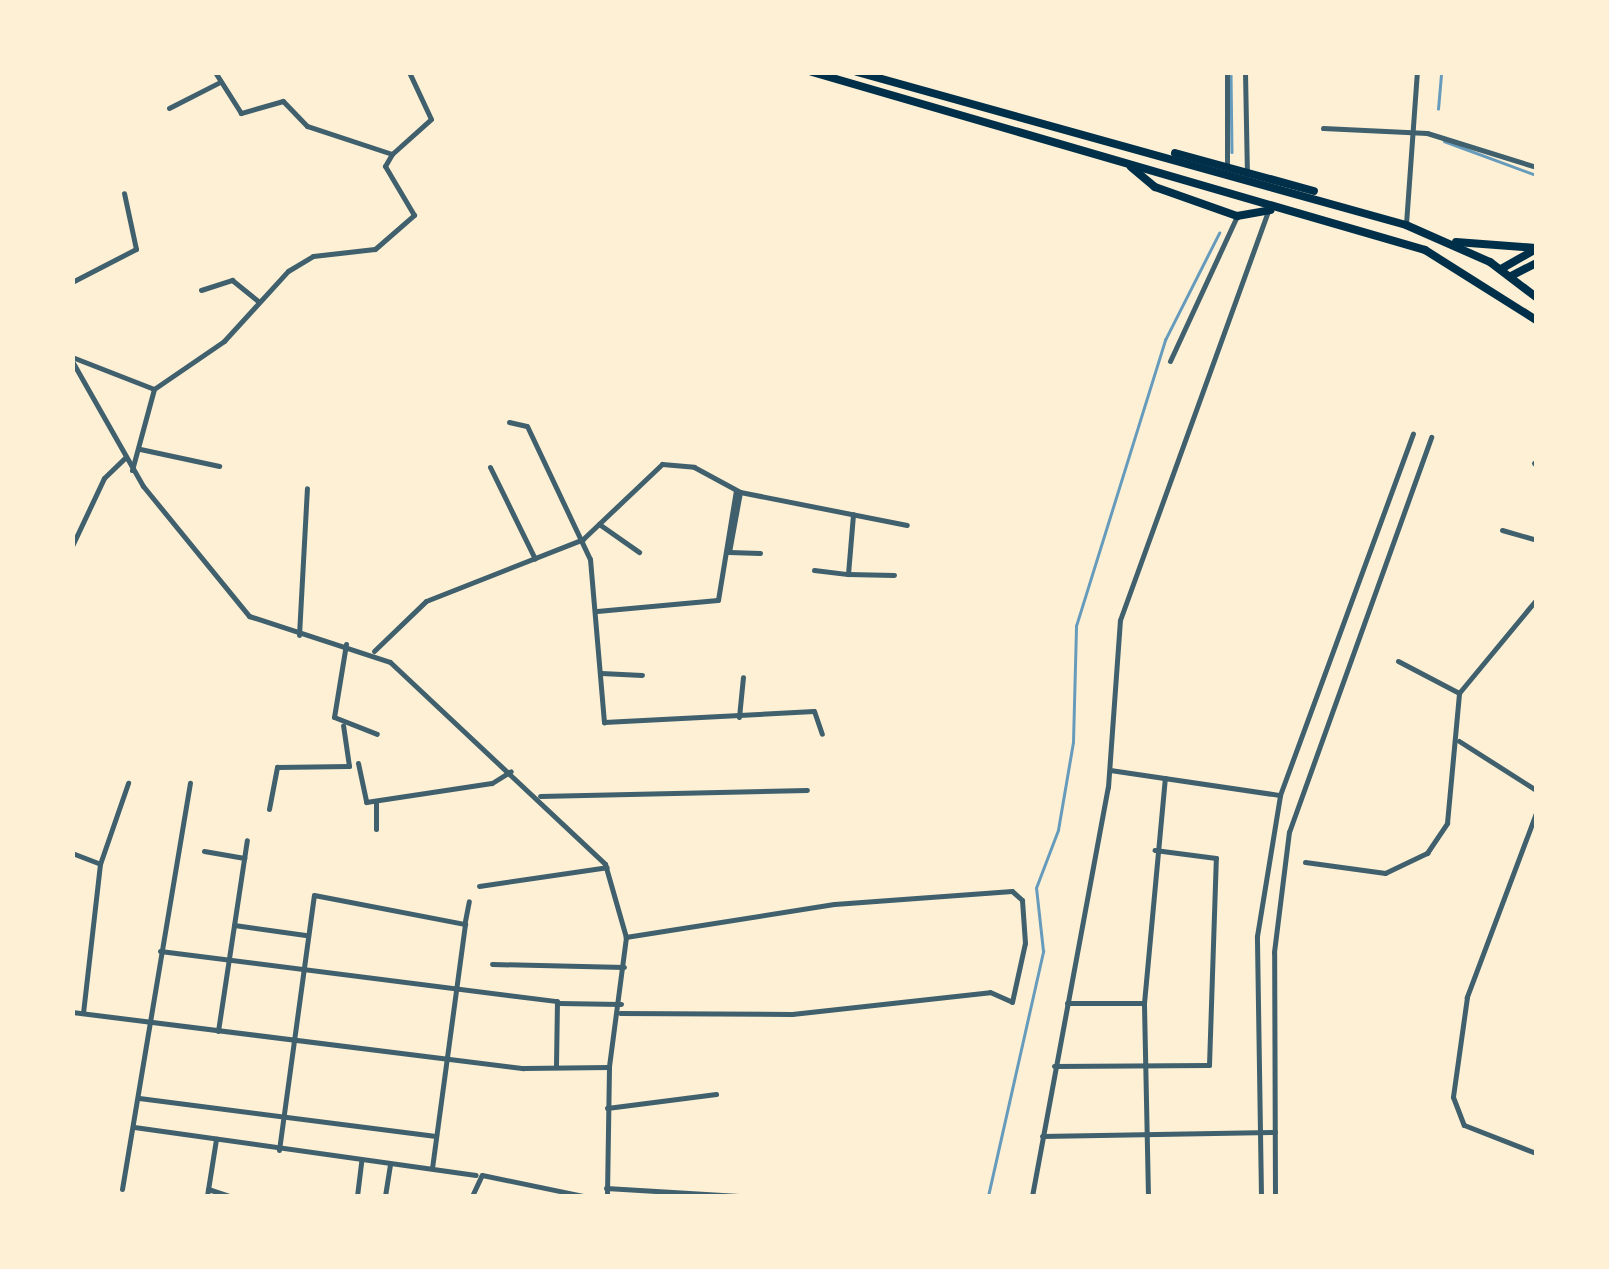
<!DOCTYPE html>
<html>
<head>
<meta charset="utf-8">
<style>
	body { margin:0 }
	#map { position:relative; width:1609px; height:1269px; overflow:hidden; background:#fdf0d5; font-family:Montserrat,sans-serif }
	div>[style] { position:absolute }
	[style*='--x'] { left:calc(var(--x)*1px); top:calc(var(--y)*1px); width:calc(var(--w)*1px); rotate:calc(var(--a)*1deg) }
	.stream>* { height:2.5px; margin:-1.25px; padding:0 1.25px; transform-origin:1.25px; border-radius:1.25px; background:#669bbc }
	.minor>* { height:5px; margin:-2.5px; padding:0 2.5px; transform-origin:2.5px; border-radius:2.5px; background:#3f606c }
	.tertiary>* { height:5px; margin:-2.5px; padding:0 2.5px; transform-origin:2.5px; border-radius:2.5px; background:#3f606c }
	.primary>* { height:8px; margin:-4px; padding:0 4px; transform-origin:4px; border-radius:4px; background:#003049 }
	.trunk>* { height:8px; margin:-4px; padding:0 4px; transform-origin:4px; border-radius:4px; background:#003049 }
	span { translate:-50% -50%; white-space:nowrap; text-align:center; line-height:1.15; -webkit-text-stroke:8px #fdf0d5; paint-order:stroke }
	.frame { position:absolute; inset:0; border:75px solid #fdf0d5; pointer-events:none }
</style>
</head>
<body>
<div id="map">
	<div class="stream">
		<div style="--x:1231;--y:72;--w:80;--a:89.3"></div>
		<div style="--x:1438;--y:109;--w:37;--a:-85"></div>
		<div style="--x:1444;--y:141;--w:98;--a:20.3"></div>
		<div style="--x:988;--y:1196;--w:251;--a:-77.3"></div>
		<div style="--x:1043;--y:951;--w:63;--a:-96.3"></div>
		<div style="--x:1036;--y:888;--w:62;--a:-69.2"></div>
		<div style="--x:1058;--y:830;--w:89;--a:-80.3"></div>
		<div style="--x:1073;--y:742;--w:116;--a:-88.5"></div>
		<div style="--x:1076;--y:626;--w:300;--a:-72.7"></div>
		<div style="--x:1165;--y:340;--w:120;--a:-63.2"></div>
	</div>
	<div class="minor">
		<div style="--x:1227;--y:72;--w:94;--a:90"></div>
		<div style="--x:1245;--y:72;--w:102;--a:88.9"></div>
		<div style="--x:169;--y:108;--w:57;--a:-27"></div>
		<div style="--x:1323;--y:128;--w:104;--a:2.8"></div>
		<div style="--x:1427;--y:133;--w:114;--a:17.3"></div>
		<div style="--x:392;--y:154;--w:52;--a:-41.9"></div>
		<div style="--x:431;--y:119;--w:52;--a:-115.1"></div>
		<div style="--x:72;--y:282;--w:72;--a:-27.3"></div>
		<div style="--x:136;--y:249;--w:57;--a:-102.1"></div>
		<div style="--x:201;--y:290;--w:33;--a:-18"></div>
		<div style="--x:232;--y:280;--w:33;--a:39"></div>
		<div style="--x:72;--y:357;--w:88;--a:21.3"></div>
		<div style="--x:154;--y:389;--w:84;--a:105.2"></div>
		<div style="--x:72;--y:361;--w:144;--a:60.4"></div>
		<div style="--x:143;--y:486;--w:168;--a:50.8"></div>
		<div style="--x:249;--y:616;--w:148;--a:18.1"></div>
		<div style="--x:390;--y:662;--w:295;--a:43.2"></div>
		<div style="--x:605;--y:864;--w:76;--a:74"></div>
		<div style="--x:626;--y:937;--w:131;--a:97.5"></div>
		<div style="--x:609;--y:1067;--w:129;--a:90.9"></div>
		<div style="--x:1170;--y:361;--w:160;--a:-65.2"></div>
		<div style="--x:154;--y:389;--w:85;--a:-34.4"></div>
		<div style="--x:224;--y:341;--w:95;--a:-47.6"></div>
		<div style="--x:288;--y:271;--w:29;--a:-31"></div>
		<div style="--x:313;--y:256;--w:62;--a:-6.4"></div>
		<div style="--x:375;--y:249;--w:52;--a:-41.1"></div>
		<div style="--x:414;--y:215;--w:57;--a:-120.6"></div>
		<div style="--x:385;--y:166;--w:14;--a:-60"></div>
		<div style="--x:392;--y:154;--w:89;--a:-161.8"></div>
		<div style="--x:307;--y:126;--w:35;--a:-134"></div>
		<div style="--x:283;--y:101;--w:44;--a:164.1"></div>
		<div style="--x:241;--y:113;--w:49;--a:-122.4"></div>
		<div style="--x:509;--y:422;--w:18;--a:13"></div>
		<div style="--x:527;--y:426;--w:147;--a:64.7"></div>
		<div style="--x:590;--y:559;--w:164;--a:85.1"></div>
		<div style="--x:604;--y:722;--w:210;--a:-3"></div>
		<div style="--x:814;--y:711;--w:24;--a:71"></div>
		<div style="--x:140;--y:449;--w:81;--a:12.1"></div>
		<div style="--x:1534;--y:463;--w:3;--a:45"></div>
		<div style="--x:490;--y:467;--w:102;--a:63.9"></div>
		<div style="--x:740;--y:492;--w:61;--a:100.4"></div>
		<div style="--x:729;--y:552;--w:31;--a:2"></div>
		<div style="--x:599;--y:524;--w:49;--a:35"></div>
		<div style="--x:1502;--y:530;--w:35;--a:16"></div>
		<div style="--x:72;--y:546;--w:75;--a:-64.8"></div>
		<div style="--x:104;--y:478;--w:29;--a:-44"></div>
		<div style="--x:814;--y:570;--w:34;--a:7"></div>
		<div style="--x:848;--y:574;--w:60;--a:-85.2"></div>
		<div style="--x:848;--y:574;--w:46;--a:1.2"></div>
		<div style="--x:597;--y:611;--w:121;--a:-5.2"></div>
		<div style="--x:718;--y:600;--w:111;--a:-80.7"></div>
		<div style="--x:299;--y:635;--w:147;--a:-86.9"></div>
		<div style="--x:346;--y:644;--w:74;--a:99.3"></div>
		<div style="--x:334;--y:717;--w:46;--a:21.6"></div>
		<div style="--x:374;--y:651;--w:72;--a:-43.9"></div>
		<div style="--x:426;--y:601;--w:169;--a:-21.5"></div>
		<div style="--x:583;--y:539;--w:109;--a:-43.5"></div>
		<div style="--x:662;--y:464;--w:32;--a:5"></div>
		<div style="--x:694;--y:467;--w:52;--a:28.5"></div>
		<div style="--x:740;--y:492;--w:170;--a:11.2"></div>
		<div style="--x:1398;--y:661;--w:69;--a:27.7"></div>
		<div style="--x:1459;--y:693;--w:121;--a:-50.4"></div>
		<div style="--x:601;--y:673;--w:41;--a:2.8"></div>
		<div style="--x:739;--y:717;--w:40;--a:-84.3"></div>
		<div style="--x:1459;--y:741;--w:91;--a:32.5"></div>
		<div style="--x:358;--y:763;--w:40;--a:78"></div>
		<div style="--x:366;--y:802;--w:127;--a:-8.6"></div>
		<div style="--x:492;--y:783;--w:22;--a:-32"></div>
		<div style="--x:1110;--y:770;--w:172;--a:8.4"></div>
		<div style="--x:540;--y:796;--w:267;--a:-1.3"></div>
		<div style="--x:269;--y:809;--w:43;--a:-79.2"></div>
		<div style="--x:277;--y:767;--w:72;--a:-0.8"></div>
		<div style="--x:349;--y:766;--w:41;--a:-98.3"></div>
		<div style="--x:1536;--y:813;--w:197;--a:110.6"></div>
		<div style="--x:1467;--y:997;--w:101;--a:98"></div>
		<div style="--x:1453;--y:1097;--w:30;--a:69"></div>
		<div style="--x:1464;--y:1125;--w:77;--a:21.3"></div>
		<div style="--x:376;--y:829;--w:27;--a:-90"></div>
		<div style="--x:204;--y:851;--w:41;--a:9.9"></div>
		<div style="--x:72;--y:853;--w:30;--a:21"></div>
		<div style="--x:1305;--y:862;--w:81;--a:7.8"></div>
		<div style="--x:1385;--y:873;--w:47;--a:-25.5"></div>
		<div style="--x:1427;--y:853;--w:36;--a:-56"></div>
		<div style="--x:1447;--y:823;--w:131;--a:-84.7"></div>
		<div style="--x:479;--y:886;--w:129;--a:-8.4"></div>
		<div style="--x:465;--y:921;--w:20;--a:-79"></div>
		<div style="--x:234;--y:925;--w:72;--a:8"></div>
		<div style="--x:160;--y:951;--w:400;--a:7.2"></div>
		<div style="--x:557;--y:1001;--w:65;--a:90.9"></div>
		<div style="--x:492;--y:964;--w:132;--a:1.3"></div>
		<div style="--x:559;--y:1003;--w:62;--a:0.9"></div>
		<div style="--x:1067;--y:1003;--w:77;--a:0"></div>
		<div style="--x:72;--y:1012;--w:455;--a:7.1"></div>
		<div style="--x:524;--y:1068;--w:85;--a:-0.7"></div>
		<div style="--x:83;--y:1013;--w:150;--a:-83.5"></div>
		<div style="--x:100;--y:864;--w:86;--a:-70.9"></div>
		<div style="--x:620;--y:1013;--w:172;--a:0.3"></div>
		<div style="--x:792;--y:1014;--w:199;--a:-6.3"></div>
		<div style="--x:990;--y:992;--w:24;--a:24"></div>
		<div style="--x:1012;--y:1002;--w:60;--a:-77.6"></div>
		<div style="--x:1025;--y:943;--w:43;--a:-94"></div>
		<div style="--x:1022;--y:900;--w:13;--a:-138"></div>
		<div style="--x:1012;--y:891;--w:178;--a:175.8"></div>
		<div style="--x:834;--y:904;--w:211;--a:171"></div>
		<div style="--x:218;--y:1031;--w:193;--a:-81.4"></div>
		<div style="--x:1054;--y:1066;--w:155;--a:-0.4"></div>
		<div style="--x:1209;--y:1065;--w:207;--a:-88.1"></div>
		<div style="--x:1216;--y:858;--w:62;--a:-172.5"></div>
		<div style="--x:139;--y:1098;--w:299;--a:7.3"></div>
		<div style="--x:607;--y:1108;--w:110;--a:-7.3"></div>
		<div style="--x:134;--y:1127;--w:345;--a:8"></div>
		<div style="--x:1042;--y:1136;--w:233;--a:-1"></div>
		<div style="--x:279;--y:1150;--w:257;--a:-82.2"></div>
		<div style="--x:314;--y:895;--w:154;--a:10.9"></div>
		<div style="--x:465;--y:924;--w:246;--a:97.7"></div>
		<div style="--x:606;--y:1188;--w:133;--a:3.4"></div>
		<div style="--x:122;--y:1189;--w:412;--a:-80.5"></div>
		<div style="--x:208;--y:1189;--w:22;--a:18"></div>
		<div style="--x:207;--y:1196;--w:58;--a:-81"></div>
		<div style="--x:357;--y:1196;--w:35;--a:-83"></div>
		<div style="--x:385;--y:1196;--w:32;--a:-81"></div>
		<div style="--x:472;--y:1196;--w:23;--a:-65"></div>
		<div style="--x:482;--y:1175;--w:103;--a:11.7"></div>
		<div style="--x:1032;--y:1196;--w:416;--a:-79.5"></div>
		<div style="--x:1108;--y:787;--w:167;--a:-85.9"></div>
		<div style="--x:1120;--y:620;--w:434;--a:-70.1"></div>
		<div style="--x:1148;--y:1196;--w:193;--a:-91.2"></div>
		<div style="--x:1144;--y:1003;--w:226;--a:-84.7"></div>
	</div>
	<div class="tertiary">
		<div style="--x:1406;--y:224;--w:152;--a:-85.9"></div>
		<div style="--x:1261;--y:1196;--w:260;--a:-90.9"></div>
		<div style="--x:1257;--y:936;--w:143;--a:-80.7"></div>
		<div style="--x:1280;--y:795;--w:385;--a:-69.8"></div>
		<div style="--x:1275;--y:1196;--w:244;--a:-90.2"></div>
		<div style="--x:1274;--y:952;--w:121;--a:-82.9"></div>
		<div style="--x:1289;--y:832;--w:420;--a:-70.2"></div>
	</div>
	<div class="primary">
		<div style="--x:1501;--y:269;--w:40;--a:-29.7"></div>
		<div style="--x:1511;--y:276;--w:28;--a:-27"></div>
	</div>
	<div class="trunk">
		<div style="--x:812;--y:72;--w:638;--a:16.19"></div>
		<div style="--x:1425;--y:250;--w:131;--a:32.2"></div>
		<div style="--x:857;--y:72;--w:570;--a:15.57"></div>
		<div style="--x:1406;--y:225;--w:92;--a:23.8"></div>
		<div style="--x:1490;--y:262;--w:58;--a:37.3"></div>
		<div style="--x:1175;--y:153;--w:144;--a:15.3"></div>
		<div style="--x:1131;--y:167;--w:31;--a:40"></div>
		<div style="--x:1155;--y:187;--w:87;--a:19.5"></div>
		<div style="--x:1237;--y:216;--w:34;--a:-10"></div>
		<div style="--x:1456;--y:242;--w:80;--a:4.3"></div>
	</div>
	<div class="frame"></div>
</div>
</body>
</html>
